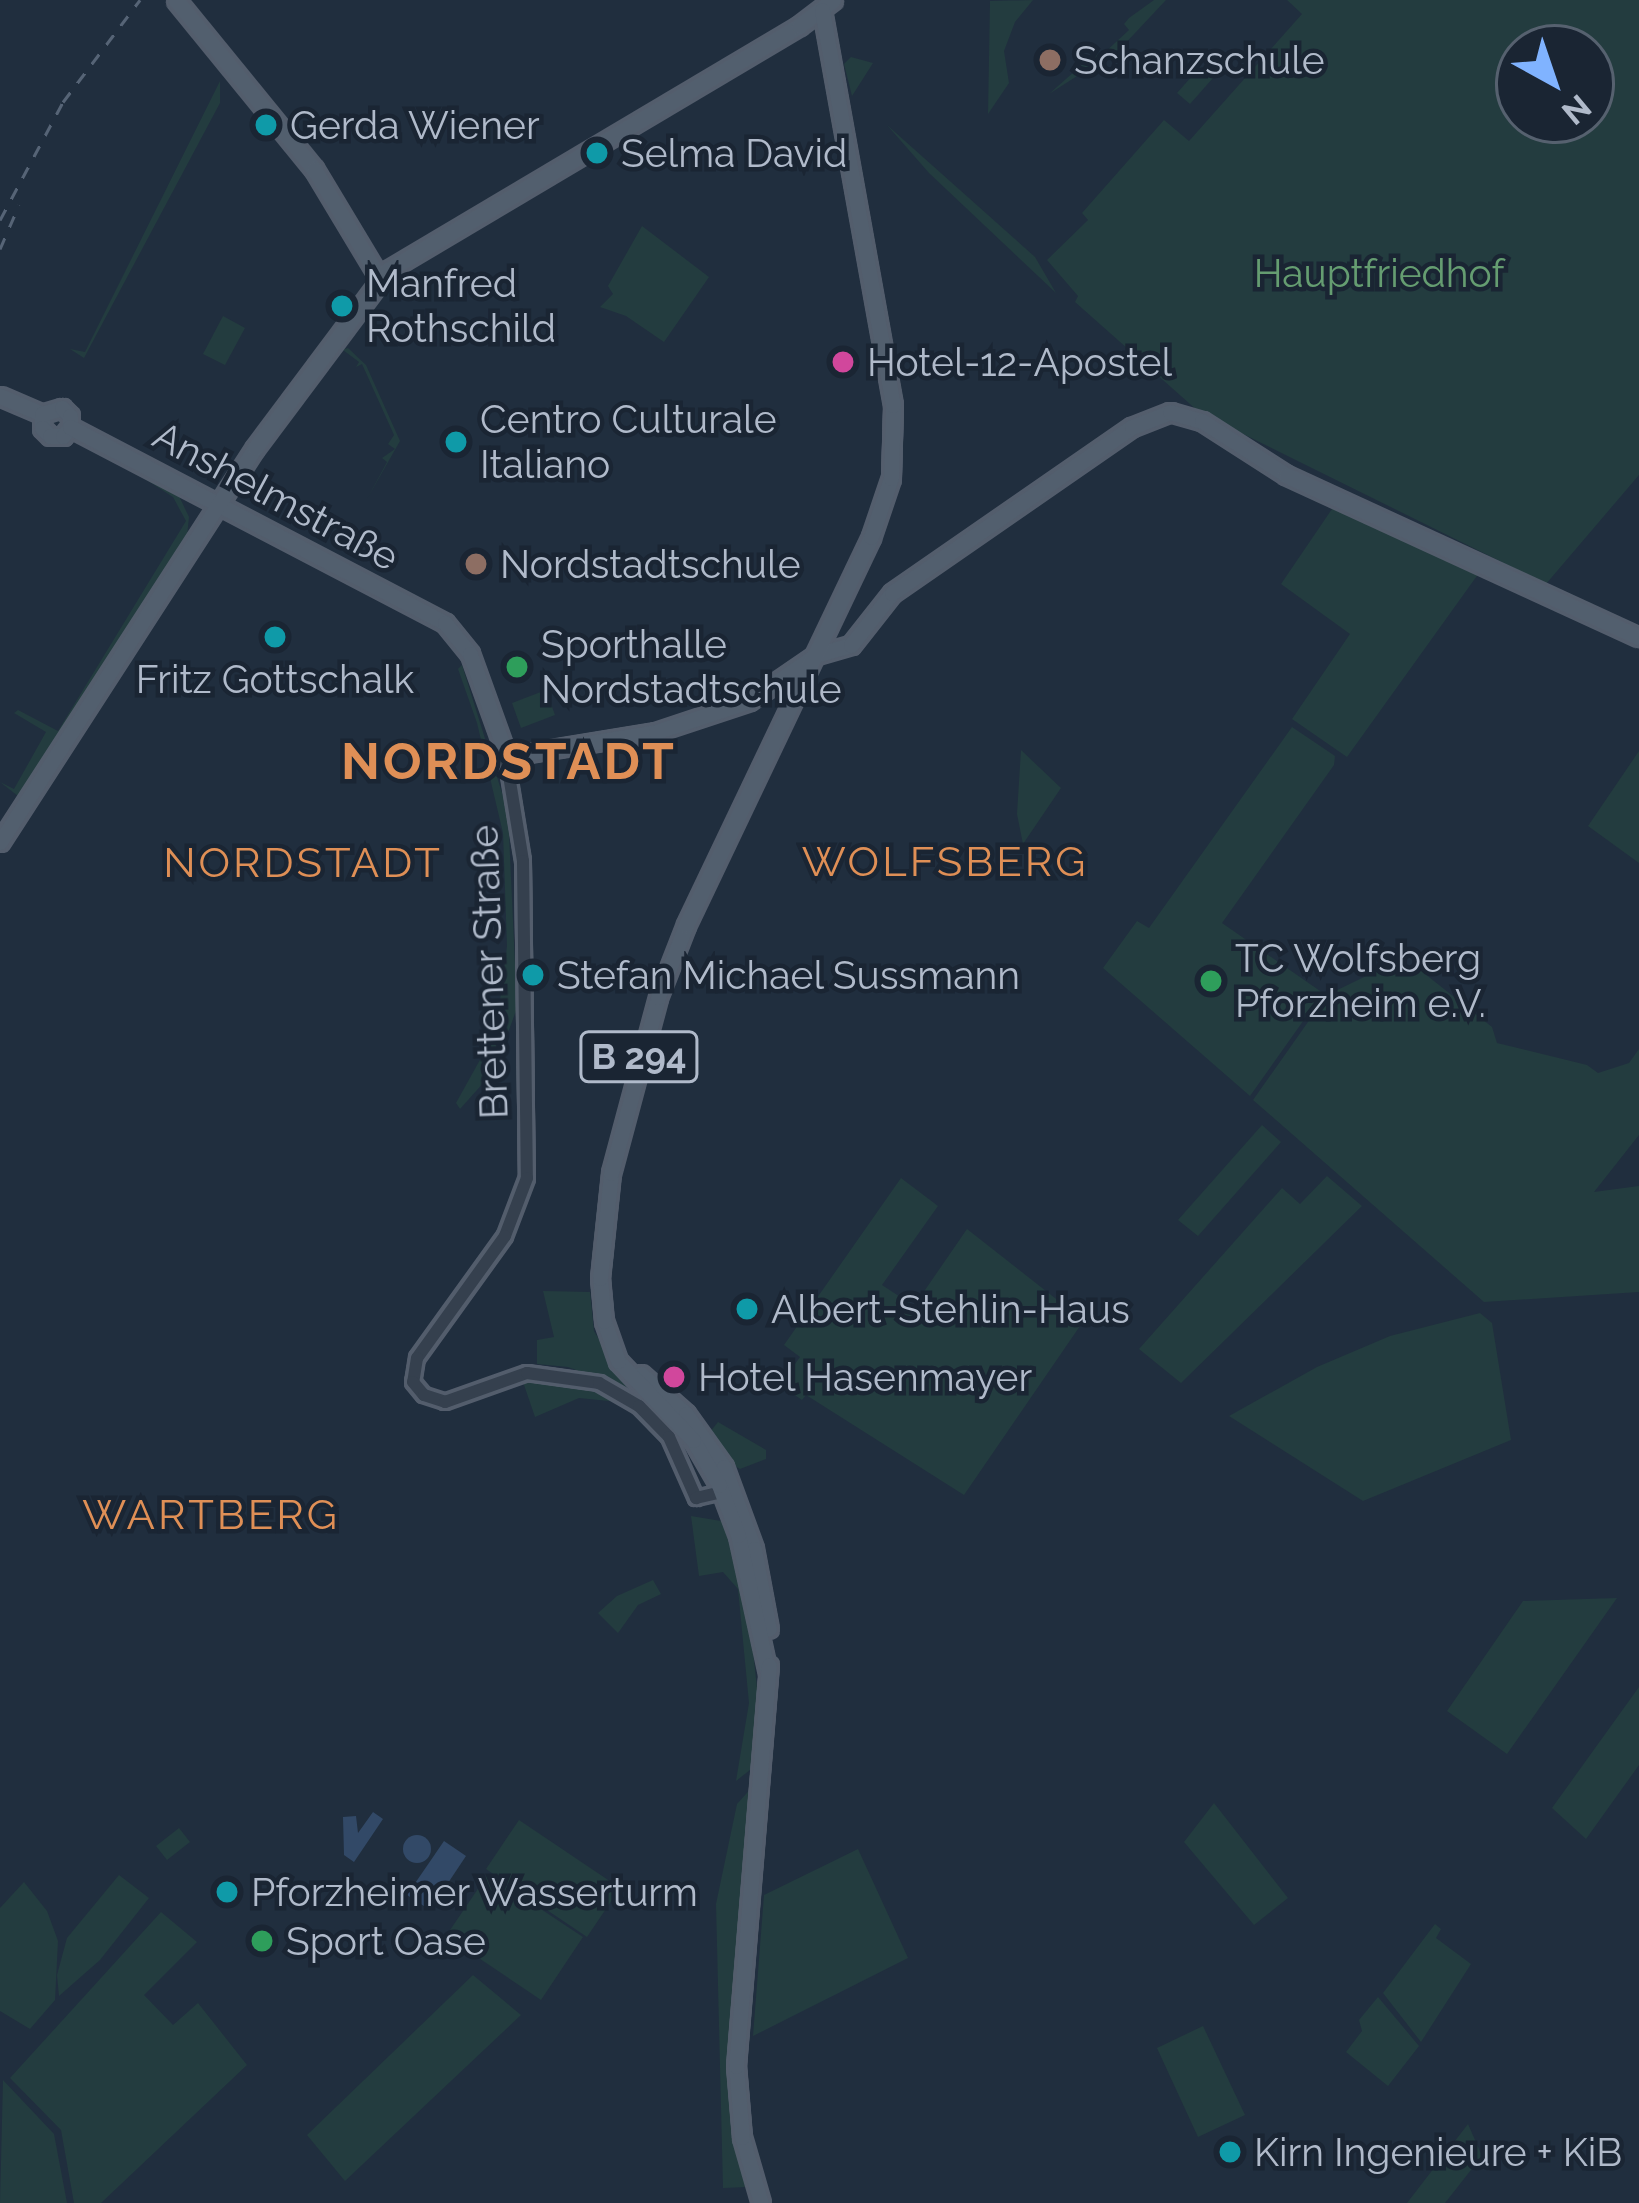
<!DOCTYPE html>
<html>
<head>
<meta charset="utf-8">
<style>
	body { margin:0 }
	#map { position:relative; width:1639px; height:2203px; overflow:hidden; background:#202e3e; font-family:Raleway,sans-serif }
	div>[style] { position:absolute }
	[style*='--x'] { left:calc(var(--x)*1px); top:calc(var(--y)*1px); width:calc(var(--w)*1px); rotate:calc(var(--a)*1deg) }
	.green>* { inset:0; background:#233c3f }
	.water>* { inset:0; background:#324967 }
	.round { border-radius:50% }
	.roads { filter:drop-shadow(3px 0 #535d6c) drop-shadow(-3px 0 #535d6c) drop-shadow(0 3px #535d6c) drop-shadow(0 -3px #535d6c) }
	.minor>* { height:12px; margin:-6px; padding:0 6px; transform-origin:6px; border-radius:6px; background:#35404e }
	.major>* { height:15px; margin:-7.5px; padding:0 7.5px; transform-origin:7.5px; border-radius:7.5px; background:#525f6e }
	.rail>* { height:3px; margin-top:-1.5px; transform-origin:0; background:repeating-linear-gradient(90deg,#566476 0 12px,transparent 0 24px) }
	.dots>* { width:33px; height:33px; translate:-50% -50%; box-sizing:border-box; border:6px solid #1a2533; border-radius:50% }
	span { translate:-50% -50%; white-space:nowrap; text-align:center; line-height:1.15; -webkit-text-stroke:9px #1a2533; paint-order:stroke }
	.shield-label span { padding:3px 9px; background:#1a2533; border:3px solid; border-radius:9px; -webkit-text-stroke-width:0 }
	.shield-label { font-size:36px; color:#b0baca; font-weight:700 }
	.poi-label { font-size:39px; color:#b0baca }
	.left { translate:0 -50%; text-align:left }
	.park-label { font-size:39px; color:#659d71 }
	.street-label { font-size:39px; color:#b0baca }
	.neighbourhood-label { font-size:42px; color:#df8f56; letter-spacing:3px }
	.district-label { font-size:51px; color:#df8f56; font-weight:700; letter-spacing:3px }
	.north { position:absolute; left:1495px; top:24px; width:120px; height:120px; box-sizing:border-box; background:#1a2533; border:3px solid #56616f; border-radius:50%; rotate:140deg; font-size:33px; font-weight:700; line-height:48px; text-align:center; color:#b0baca }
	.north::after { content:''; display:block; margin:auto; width:42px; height:54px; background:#80b3ff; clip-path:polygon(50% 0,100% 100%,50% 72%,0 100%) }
</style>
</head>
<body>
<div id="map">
	<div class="green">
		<div style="clip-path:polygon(1033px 0,1015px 22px,1004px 51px,1009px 83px,988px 114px,990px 1px)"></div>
		<div style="clip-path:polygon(1154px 0,1166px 0,1121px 48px,1049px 94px,1093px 55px,1103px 54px,1129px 30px,1124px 24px,1129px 18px)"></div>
		<div style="clip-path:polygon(evenodd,1287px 0,1639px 0,1639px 475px,1546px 584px,1199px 412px,1075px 302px,1078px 296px,1047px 260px,1088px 220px,1082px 213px,1164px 120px,1189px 141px,1302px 14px,1287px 0,1519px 48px,1591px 48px,1591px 120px,1519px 120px,1519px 48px)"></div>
		<div style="clip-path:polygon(851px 57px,873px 63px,852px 96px,844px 64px)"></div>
		<div style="clip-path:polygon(1200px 67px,1213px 78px,1190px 104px,1177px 93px)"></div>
		<div style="clip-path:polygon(220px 81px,220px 103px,84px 358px,70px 349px,85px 352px)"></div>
		<div style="clip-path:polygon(887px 125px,1035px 257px,1056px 293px,929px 173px)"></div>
		<div style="clip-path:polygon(642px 226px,709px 277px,664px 342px,626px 316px,600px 307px,613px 294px,608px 286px)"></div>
		<div style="clip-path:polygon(223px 316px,245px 328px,225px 365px,203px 354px)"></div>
		<div style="clip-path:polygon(348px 348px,366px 365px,400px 441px,367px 499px,387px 462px,382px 458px,395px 449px,388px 444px,394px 435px,362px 364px,356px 367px,359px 362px,343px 350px,329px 368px,341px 350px)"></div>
		<div style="clip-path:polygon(111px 457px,178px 494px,189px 517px,187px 536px,18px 796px,0 782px,14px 789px,46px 732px,14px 713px,18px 710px,58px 731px,186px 521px,173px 497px)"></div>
		<div style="clip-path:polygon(1334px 506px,1479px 573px,1347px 757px,1292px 719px,1350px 634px,1281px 584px)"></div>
		<div style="clip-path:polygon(462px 665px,508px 812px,517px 1008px,494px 1071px,460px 1109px,456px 1103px,496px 1031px,507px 946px,503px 833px,477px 723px,458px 669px)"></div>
		<div style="clip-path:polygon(546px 690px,555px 715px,521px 728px,512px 703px)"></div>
		<div style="clip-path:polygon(1292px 727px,1335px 756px,1334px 765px,1222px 923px,1323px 993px,1250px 1096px,1103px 968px,1137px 921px,1149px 928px)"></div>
		<div style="clip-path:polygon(1021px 750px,1061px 788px,1023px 844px,1017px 814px)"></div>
		<div style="clip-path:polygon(1639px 751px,1639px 863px,1588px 826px)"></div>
		<div style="clip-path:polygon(1393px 963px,1398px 974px,1415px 966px,1492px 1027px,1497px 1043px,1587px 1065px,1598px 1073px,1629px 1063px,1639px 1049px,1639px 1135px,1594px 1192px,1639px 1186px,1639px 1292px,1484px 1302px,1253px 1100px,1327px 995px)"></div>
		<div style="clip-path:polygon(1262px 1125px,1281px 1142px,1198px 1236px,1178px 1220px)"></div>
		<div style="clip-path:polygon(1327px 1176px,1362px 1206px,1181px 1383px,1139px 1349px,1282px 1188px,1300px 1204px)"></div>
		<div style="clip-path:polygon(901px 1178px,938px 1206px,882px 1285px,914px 1306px,967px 1229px,1060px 1302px,1056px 1308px,1080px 1326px,964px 1495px,806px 1395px,802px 1400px,780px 1385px,800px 1357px,784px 1345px)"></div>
		<div style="clip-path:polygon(543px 1291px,590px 1292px,594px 1331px,628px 1389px,568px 1367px,537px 1364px,537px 1340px,554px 1337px)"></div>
		<div style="clip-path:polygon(1480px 1313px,1492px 1323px,1511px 1440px,1363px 1501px,1229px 1416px,1317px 1367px,1390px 1336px)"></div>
		<div style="clip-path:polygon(554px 1379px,619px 1397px,628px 1403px,579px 1398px,535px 1417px,523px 1382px)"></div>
		<div style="clip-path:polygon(718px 1422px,766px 1450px,766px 1459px,740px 1469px,732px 1464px,710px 1432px)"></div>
		<div style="clip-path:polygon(691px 1516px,721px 1521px,727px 1528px,749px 1614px,759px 1706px,755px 1766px,736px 1781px,749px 1703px,738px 1589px,723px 1572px,699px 1576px)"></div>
		<div style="clip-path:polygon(653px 1580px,661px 1594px,638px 1605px,618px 1633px,598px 1613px,617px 1596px)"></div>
		<div style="clip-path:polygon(1617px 1598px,1507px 1754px,1447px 1711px,1523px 1601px)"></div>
		<div style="clip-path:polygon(1639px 1687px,1639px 1765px,1586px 1839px,1552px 1808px)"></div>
		<div style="clip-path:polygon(754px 1785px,729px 2054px,746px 2187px,723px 2188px,716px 1904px,737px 1804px)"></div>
		<div style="clip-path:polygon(1214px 1803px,1288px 1898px,1254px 1925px,1184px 1842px)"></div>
		<div style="clip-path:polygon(519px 1820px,620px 1888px,587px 1937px,486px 1869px)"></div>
		<div style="clip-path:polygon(179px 1828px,190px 1842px,167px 1860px,156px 1846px)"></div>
		<div style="clip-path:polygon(858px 1849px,908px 1958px,753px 2036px,764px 1895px)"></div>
		<div style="clip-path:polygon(488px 1874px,583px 1937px,541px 2000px,446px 1936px)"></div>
		<div style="clip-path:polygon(119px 1875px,149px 1898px,100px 1960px,59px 1996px,57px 1975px,67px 1938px)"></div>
		<div style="clip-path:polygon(24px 1882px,47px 1911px,58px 1941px,55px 2000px,30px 2029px,0 2011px,0 1908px)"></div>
		<div style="clip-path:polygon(161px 1912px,197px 1942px,144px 1995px,173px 2025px,198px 2003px,247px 2065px,101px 2203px,74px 2203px,61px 2130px,10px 2078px)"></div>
		<div style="clip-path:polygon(1435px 1924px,1441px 1929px,1436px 1938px,1471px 1964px,1421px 2042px,1383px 1993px)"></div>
		<div style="clip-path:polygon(473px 1975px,521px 2015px,345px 2181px,307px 2135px)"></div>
		<div style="clip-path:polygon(1378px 1997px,1419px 2046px,1388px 2086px,1346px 2052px,1362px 2031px,1359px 2020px)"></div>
		<div style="clip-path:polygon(1203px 2026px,1245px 2115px,1198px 2137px,1157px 2048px)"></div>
		<div style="clip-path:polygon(3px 2080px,54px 2134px,67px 2203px,0 2203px)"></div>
		<div style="clip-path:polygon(1468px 2124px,1482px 2156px,1445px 2203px,1407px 2203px)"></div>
	</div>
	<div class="water">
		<div style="clip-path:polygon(373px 1812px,383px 1819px,354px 1862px,344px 1855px,343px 1817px,356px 1816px,358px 1833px)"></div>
		<div class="round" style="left:403px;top:1835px;width:28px;height:28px"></div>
		<div style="clip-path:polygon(444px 1841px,466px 1856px,430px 1910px,407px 1895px)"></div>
	</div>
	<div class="roads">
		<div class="minor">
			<div style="--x:505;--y:751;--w:111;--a:80.7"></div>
			<div style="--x:523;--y:861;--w:317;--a:89.3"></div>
			<div style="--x:527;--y:1178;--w:62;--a:110.8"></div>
			<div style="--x:505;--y:1236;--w:150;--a:125.8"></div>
			<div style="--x:417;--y:1358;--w:24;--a:99"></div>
			<div style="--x:413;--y:1382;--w:17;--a:50"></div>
			<div style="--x:424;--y:1395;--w:22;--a:18"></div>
			<div style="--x:445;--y:1402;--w:87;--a:-19.5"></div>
			<div style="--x:527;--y:1373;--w:73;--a:7.9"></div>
			<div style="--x:599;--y:1383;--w:46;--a:29.9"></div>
			<div style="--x:639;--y:1406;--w:43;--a:45.9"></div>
			<div style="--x:669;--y:1437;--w:67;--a:66.1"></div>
			<div style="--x:696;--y:1498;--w:35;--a:-13"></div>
		</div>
		<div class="major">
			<div style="--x:176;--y:0;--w:218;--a:50.8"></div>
			<div style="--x:314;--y:169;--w:128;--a:59"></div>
			<div style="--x:0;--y:396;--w:46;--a:23.2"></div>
			<div style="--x:42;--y:414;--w:14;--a:90"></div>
			<div style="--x:42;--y:428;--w:11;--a:45"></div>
			<div style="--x:50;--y:436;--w:13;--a:0"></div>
			<div style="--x:63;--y:436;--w:11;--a:-52"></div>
			<div style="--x:42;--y:414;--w:21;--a:-17"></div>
			<div style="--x:62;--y:408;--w:11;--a:45"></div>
			<div style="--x:70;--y:416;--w:11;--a:90"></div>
			<div style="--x:70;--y:427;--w:423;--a:27.6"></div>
			<div style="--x:445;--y:623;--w:40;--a:51"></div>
			<div style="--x:470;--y:654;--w:103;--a:70.2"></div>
			<div style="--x:505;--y:751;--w:17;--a:10"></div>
			<div style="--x:522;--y:754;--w:136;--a:-9.3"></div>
			<div style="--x:656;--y:732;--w:98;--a:-18.4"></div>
			<div style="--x:749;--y:701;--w:81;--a:-34.5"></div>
			<div style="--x:816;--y:655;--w:36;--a:-16"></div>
			<div style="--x:851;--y:645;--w:66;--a:-51.7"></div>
			<div style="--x:892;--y:593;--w:292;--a:-34.7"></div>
			<div style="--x:1132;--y:427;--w:41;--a:-21.5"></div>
			<div style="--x:1170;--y:412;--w:33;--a:16"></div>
			<div style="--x:1202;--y:421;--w:100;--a:32.7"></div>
			<div style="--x:1286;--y:475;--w:388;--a:24.7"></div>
			<div style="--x:0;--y:842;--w:469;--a:-57.1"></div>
			<div style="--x:255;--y:448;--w:222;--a:-53.2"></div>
			<div style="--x:388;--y:270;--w:478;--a:-30.7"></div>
			<div style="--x:799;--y:26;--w:43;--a:-37.4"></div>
			<div style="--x:641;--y:1374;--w:60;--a:41.6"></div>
			<div style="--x:686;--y:1414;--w:65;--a:54.4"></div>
			<div style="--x:724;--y:1467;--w:87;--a:69.9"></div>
			<div style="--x:754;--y:1549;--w:81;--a:79.4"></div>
			<div style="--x:768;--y:1673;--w:141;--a:-102.3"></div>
			<div style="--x:738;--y:1535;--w:53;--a:-110.8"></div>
			<div style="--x:719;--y:1485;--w:52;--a:-120"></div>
			<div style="--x:693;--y:1440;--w:109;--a:-133.5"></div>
			<div style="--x:618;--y:1361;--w:42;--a:-109.3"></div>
			<div style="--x:604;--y:1321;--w:43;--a:-95.3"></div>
			<div style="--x:600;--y:1278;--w:106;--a:-84"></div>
			<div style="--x:611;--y:1173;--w:182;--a:-75"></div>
			<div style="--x:658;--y:997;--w:77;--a:-68.7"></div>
			<div style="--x:686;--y:925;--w:430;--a:-64.5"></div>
			<div style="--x:871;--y:537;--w:62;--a:-71.3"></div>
			<div style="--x:891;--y:478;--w:73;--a:-88.4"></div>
			<div style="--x:893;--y:405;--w:401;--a:-100.2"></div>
			<div style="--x:761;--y:2203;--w:69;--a:-106.1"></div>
			<div style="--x:742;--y:2137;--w:71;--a:-94.8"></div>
			<div style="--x:736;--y:2066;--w:402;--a:-85.3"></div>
		</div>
	</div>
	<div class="rail">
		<div style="--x:0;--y:220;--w:134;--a:-61.9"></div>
		<div style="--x:63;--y:102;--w:128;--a:-53"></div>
		<div style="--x:0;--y:249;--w:48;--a:-66.6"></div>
	</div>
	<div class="dots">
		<div style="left:1050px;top:60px;background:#8d6e63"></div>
		<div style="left:266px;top:125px;background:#0f9aa8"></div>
		<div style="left:597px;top:153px;background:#0f9aa8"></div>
		<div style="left:342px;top:306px;background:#0f9aa8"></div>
		<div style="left:843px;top:362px;background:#d1479c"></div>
		<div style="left:456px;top:442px;background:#0f9aa8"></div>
		<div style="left:476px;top:564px;background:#8d6e63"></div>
		<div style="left:275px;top:637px;background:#0f9aa8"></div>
		<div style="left:517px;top:667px;background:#2e9e5b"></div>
		<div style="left:533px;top:975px;background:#0f9aa8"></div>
		<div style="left:1211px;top:981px;background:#2e9e5b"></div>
		<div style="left:747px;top:1309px;background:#0f9aa8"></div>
		<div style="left:674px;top:1377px;background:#d1479c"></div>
		<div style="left:227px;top:1892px;background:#0f9aa8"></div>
		<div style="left:262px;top:1941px;background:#2e9e5b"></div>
		<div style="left:1230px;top:2152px;background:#0f9aa8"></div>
	</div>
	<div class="shield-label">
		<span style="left:639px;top:1057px">B 294</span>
	</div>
	<div class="poi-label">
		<span class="left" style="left:1074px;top:60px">Schanzschule</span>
		<span class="left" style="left:290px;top:125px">Gerda Wiener</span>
		<span class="left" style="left:621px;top:153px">Selma David</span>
		<span class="left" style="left:366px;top:306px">Manfred<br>Rothschild</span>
		<span class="left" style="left:867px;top:362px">Hotel-12-Apostel</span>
		<span class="left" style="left:480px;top:442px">Centro Culturale<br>Italiano</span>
		<span class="left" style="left:500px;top:564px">Nordstadtschule</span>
		<span class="left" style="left:541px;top:667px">Sporthalle<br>Nordstadtschule</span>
		<span style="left:275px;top:679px">Fritz Gottschalk</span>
		<span class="left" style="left:1235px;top:981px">TC Wolfsberg<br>Pforzheim e.V.</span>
		<span class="left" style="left:557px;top:975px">Stefan Michael Sussmann</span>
		<span class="left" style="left:771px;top:1309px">Albert-Stehlin-Haus</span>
		<span class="left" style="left:698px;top:1377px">Hotel Hasenmayer</span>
		<span class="left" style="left:251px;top:1892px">Pforzheimer Wasserturm</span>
		<span class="left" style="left:286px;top:1941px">Sport Oase</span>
		<span class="left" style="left:1254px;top:2152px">Kirn Ingenieure + KiB</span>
	</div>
	<div class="park-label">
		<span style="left:1379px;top:273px">Hauptfriedhof</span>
	</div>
	<div class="street-label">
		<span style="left:276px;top:496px;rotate:28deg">Anshelmstraße</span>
		<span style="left:489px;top:972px;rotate:-92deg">Brettener Straße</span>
	</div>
	<div class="neighbourhood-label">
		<span style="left:945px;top:862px">WOLFSBERG</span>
		<span style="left:303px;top:863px">NORDSTADT</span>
		<span style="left:211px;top:1515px">WARTBERG</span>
	</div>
	<div class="district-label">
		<span style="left:509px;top:761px">NORDSTADT</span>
	</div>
	<div class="north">N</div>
</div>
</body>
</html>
